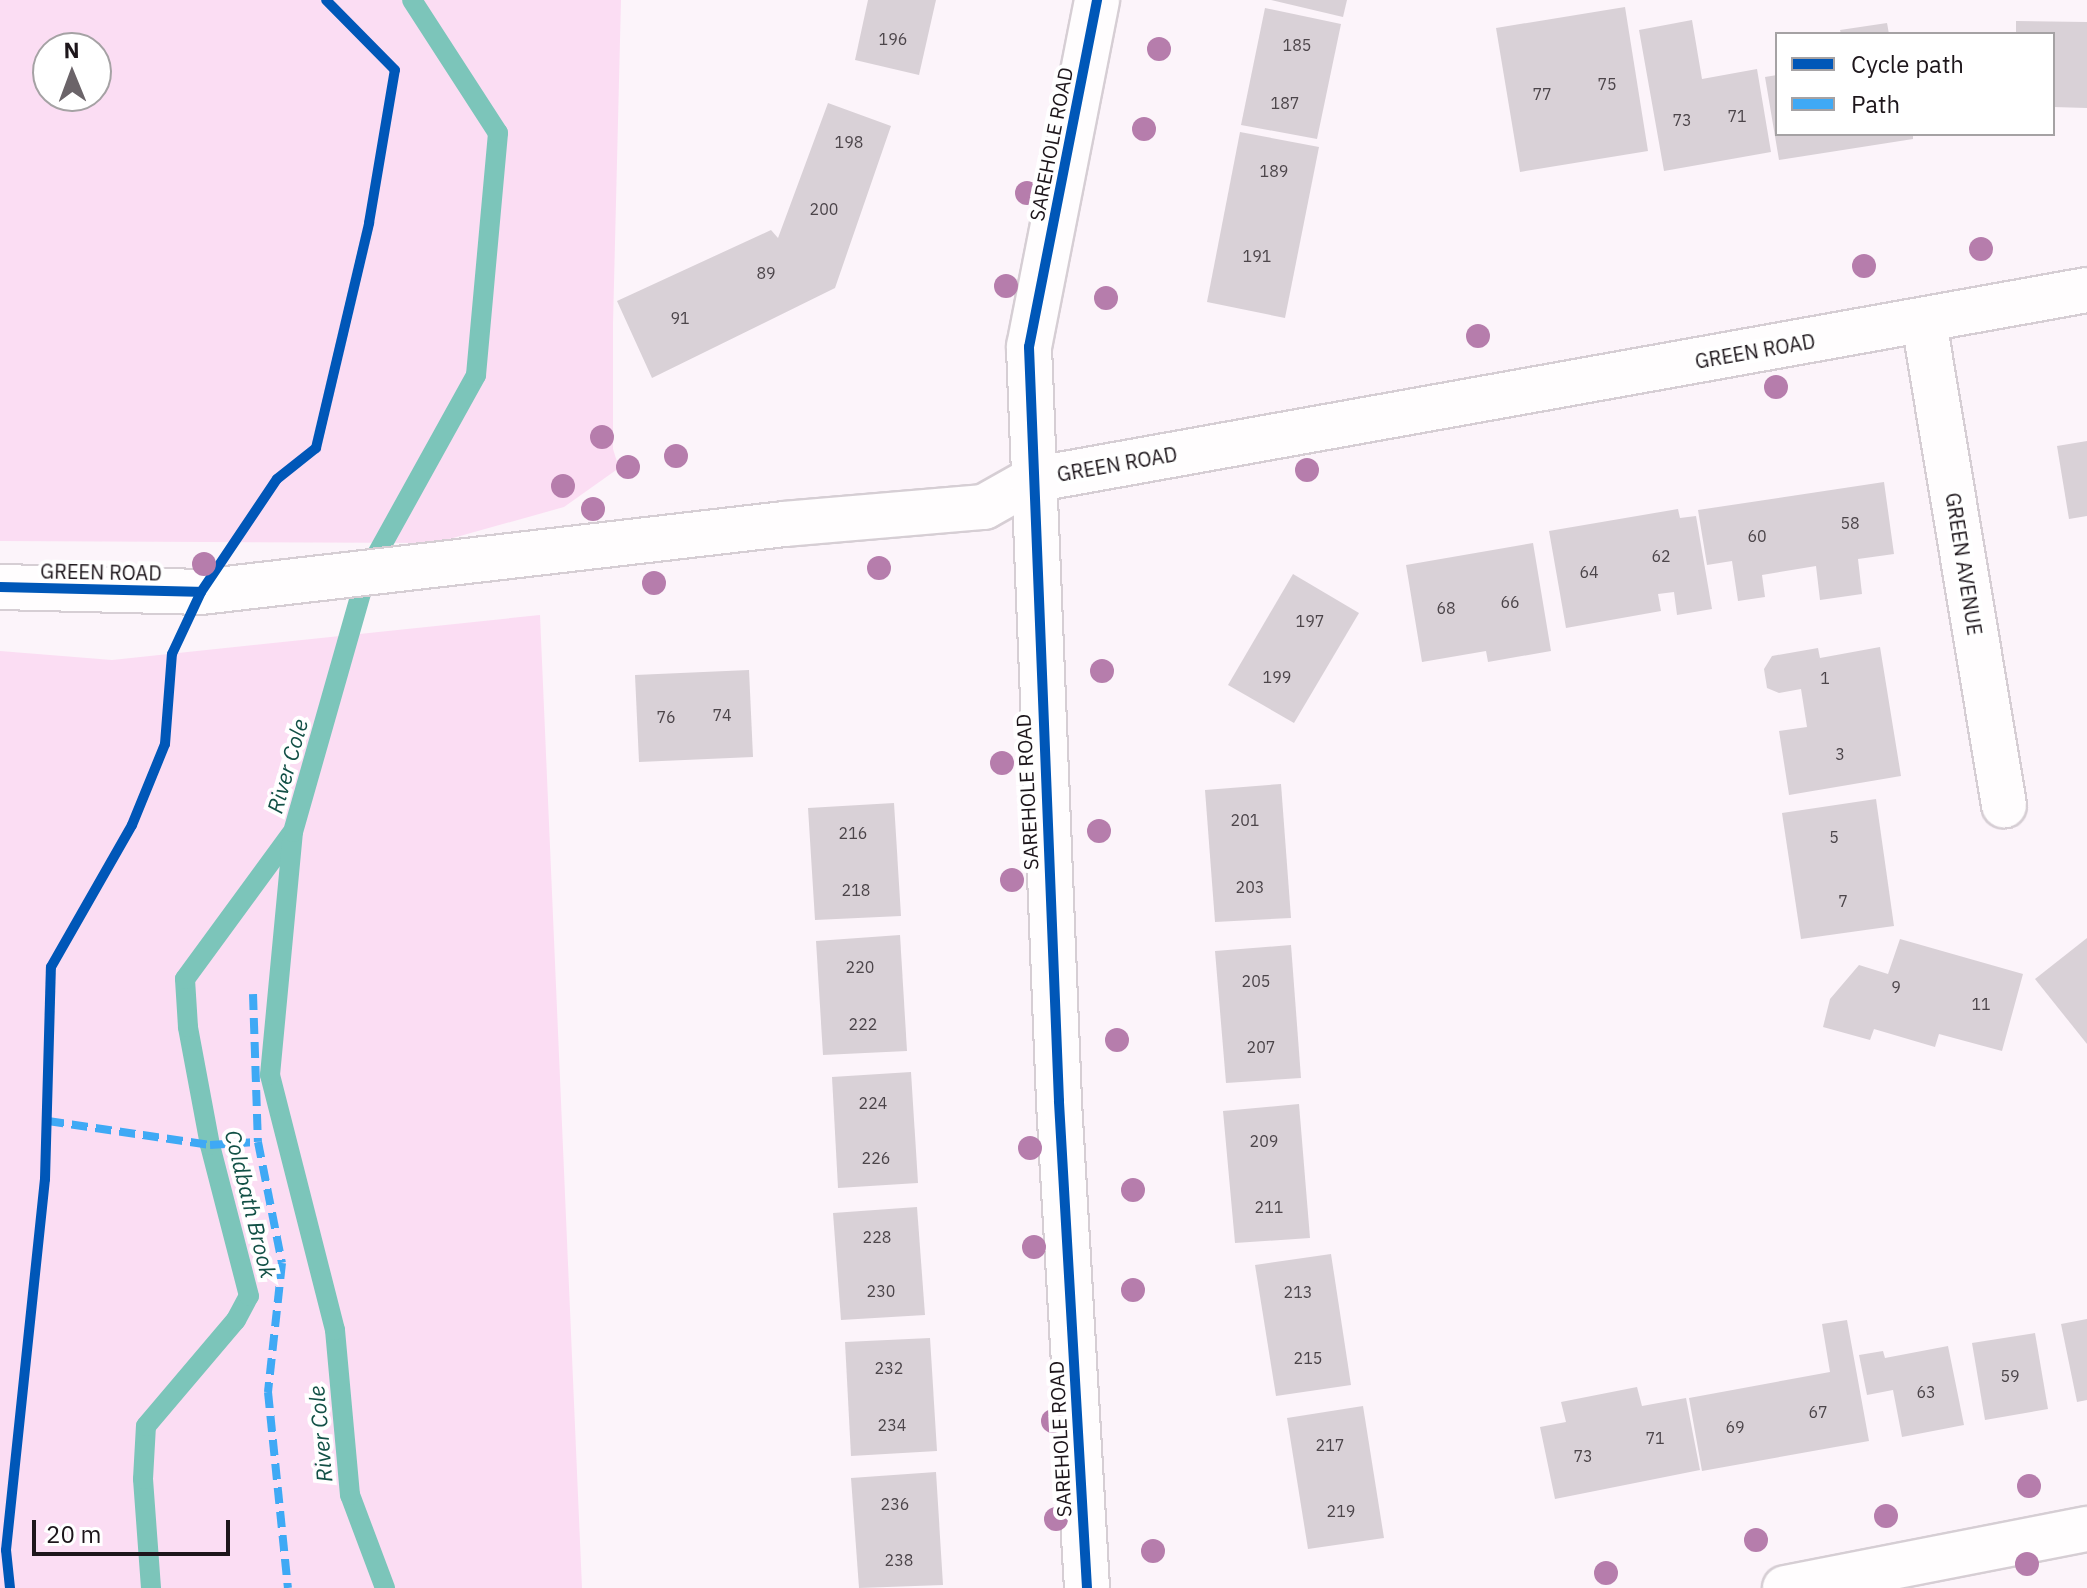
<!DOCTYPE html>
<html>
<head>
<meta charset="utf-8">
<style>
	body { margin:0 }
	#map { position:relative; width:2087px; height:1588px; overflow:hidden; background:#fcf4fa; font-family:"IBM Plex Sans",sans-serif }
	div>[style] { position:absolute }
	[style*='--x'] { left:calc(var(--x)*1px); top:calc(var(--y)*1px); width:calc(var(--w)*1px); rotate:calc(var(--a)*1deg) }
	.green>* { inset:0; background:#fbddf3 }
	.stream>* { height:20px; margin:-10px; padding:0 10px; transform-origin:10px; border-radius:10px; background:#7cc5ba }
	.building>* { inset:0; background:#d9d1d7 }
	.roads { filter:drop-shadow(2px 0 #d6ced4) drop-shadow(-2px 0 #d6ced4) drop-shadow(0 2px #d6ced4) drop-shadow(0 -2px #d6ced4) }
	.minor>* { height:44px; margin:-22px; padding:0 22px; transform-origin:22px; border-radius:22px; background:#fffdfe }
	.quiet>* { height:8px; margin-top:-4px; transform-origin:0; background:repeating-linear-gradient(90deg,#3fa9f5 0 16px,transparent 0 24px) }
	.cycleway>* { height:10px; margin:-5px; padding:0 5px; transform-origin:5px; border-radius:5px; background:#0057b8 }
	.trees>* { width:24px; height:24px; margin:-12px; border-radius:50%; background:#b67dac }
	span { translate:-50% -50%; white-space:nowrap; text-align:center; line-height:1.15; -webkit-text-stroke:8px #fff; paint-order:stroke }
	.number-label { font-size:16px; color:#4c454a }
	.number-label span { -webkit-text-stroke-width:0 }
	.street-label { font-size:20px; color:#1d161b }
	.water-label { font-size:22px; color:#125046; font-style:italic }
	.legend { position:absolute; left:1775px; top:32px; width:280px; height:104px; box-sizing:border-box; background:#fff; border:2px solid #a5a2a4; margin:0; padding:10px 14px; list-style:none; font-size:24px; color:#1d161b }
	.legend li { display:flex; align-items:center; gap:16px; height:40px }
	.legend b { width:40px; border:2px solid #a5a2a4 }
	.north { position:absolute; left:32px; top:32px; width:80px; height:80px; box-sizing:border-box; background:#fff; border:2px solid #a5a2a4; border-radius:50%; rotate:359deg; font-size:22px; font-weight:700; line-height:32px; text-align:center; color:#1d161b }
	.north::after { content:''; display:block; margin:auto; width:28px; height:36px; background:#6b6469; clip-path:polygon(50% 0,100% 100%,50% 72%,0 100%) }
	.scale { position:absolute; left:32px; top:1520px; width:198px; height:36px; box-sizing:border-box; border:4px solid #1d161b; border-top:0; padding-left:10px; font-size:24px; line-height:28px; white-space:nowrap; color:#1d161b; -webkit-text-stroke:6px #fff; paint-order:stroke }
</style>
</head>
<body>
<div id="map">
	<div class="green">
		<div style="clip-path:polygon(evenodd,0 0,621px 0,613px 324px,613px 449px,619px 468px,564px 507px,435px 543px,0 541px,0 0,48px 48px,96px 48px,96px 96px,48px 96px,48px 48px)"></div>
		<div style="clip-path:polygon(540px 615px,582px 1588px,0 1588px,0 651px,112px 660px)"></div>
	</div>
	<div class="stream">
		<div style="--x:151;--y:1588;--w:109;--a:-94.2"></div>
		<div style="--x:143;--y:1479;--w:53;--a:-86.8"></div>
		<div style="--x:146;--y:1426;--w:139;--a:-49.7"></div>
		<div style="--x:236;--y:1320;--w:27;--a:-62"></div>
		<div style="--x:249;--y:1296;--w:156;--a:-104.5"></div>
		<div style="--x:210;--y:1145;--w:120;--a:-100.6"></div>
		<div style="--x:188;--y:1027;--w:48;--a:-93.6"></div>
		<div style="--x:185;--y:979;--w:180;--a:-53.8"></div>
		<div style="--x:385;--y:1588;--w:99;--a:-110.6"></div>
		<div style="--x:350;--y:1495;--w:166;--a:-95.2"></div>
		<div style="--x:335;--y:1330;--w:263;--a:-104.3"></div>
		<div style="--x:270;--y:1075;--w:244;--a:-84.6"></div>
		<div style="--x:293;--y:832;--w:270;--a:-74.1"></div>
		<div style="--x:367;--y:572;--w:225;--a:-61"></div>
		<div style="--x:476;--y:375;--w:243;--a:-84.8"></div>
		<div style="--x:498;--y:133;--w:158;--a:-122.9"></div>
	</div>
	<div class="building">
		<div style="clip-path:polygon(868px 0,936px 0,919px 75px,855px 60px)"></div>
		<div style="clip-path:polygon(1271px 0,1347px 0,1343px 17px)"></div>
		<div style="clip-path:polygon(1625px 7px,1648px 151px,1520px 172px,1496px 28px)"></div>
		<div style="clip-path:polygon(1265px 8px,1341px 24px,1317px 139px,1241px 125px)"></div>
		<div style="clip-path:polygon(1692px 20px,1702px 79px,1757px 69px,1771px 152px,1664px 171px,1639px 30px)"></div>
		<div style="clip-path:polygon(2016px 21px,2087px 22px,2087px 108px,2053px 107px,2053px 34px,2016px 34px)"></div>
		<div style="clip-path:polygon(1887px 23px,1889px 34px,1841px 34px,1840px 30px)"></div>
		<div style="clip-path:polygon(1777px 75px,1777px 134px,1913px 134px,1913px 139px,1779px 160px,1765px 77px)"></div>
		<div style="clip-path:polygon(828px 103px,891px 126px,835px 288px,652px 378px,617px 301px,771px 230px,778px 238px)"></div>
		<div style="clip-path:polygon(1240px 132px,1319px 147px,1285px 318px,1207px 302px)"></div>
		<div style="clip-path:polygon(2087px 441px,2087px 516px,2069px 519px,2057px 446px)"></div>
		<div style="clip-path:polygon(1884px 482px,1894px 554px,1858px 559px,1862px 594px,1820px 600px,1816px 566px,1762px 575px,1765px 597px,1738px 601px,1732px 561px,1707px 565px,1698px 510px)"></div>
		<div style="clip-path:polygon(1678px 509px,1680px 518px,1696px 516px,1712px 609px,1677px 615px,1674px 592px,1658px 594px,1661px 611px,1566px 628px,1549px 531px)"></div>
		<div style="clip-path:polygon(1533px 543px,1551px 651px,1488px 662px,1486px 651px,1422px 662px,1406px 565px)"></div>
		<div style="clip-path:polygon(1293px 574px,1359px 613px,1294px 723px,1228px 685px)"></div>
		<div style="clip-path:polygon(1880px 647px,1901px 776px,1789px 795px,1779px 731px,1807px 727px,1801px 689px,1779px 693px,1767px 688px,1764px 669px,1772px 656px,1818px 648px,1820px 658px)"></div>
		<div style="clip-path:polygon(749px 670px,753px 757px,639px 762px,635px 675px)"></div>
		<div style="clip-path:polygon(1281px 784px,1291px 918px,1215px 922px,1205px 790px)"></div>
		<div style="clip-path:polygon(1876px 799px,1894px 926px,1801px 939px,1782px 813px)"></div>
		<div style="clip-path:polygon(894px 803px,901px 916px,815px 920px,808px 808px)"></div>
		<div style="clip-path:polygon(900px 935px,907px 1051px,823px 1055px,816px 941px)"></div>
		<div style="clip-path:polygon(2087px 938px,2087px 1044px,2035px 979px)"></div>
		<div style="clip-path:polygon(1900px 939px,2023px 974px,2002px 1051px,1939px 1034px,1935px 1047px,1874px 1029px,1870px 1040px,1823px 1027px,1830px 999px,1859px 965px,1888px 974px)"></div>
		<div style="clip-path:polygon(1291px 945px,1301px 1078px,1226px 1083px,1215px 951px)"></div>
		<div style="clip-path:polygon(911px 1072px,918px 1183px,838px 1188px,832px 1077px)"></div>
		<div style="clip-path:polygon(1299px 1104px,1310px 1238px,1235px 1243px,1223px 1111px)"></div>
		<div style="clip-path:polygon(917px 1207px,925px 1315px,841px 1320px,833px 1213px)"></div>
		<div style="clip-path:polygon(1331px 1254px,1351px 1385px,1276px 1396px,1255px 1265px)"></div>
		<div style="clip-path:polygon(2087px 1319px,2087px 1400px,2077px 1402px,2061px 1324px)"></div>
		<div style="clip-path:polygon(1847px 1320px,1869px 1441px,1702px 1471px,1689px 1398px,1830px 1372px,1822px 1324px)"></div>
		<div style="clip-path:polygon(2035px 1333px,2048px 1409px,1985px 1420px,1972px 1343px)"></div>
		<div style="clip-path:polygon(930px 1338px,937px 1451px,851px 1456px,845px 1342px)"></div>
		<div style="clip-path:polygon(1948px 1346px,1964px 1425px,1902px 1437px,1893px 1390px,1867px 1395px,1859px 1355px,1883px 1351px,1885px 1358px)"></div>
		<div style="clip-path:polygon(1637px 1387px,1642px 1406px,1686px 1398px,1700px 1470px,1555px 1499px,1540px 1427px,1566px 1422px,1561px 1402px)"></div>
		<div style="clip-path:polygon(1363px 1406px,1384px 1538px,1308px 1549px,1287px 1418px)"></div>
		<div style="clip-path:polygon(936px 1472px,943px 1585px,859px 1588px,851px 1478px)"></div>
	</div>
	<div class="roads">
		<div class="minor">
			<div style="--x:1924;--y:322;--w:490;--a:80.6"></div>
			<div style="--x:0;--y:587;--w:201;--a:1.4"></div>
			<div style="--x:201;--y:592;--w:587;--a:-6.65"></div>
			<div style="--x:784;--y:524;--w:201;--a:-4.9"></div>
			<div style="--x:984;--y:507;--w:55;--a:-29.4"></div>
			<div style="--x:1032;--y:480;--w:1072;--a:-10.21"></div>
			<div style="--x:1087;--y:1588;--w:488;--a:-93.3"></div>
			<div style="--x:1059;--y:1101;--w:755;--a:-92.28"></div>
			<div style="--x:1029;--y:347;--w:354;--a:-78.9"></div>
			<div style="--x:1785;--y:1588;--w:308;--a:-11.1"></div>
		</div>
	</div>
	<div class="quiet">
		<div style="--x:253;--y:994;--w:148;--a:88.1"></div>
		<div style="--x:258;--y:1142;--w:123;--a:78.8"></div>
		<div style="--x:282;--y:1263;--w:130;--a:96.2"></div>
		<div style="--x:268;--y:1392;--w:197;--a:84.2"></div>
		<div style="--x:48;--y:1121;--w:164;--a:8.4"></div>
		<div style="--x:210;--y:1145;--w:48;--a:-3.6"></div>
	</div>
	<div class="cycleway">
		<div style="--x:0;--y:587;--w:201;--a:1.4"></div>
		<div style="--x:10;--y:1588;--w:38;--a:-96"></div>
		<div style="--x:6;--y:1550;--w:373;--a:-84"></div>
		<div style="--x:45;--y:1179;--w:212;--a:-88.4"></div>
		<div style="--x:51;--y:967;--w:163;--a:-60.3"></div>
		<div style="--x:132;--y:825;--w:87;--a:-67.8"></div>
		<div style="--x:165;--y:744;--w:90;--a:-85.6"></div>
		<div style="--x:172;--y:654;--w:68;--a:-64.9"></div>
		<div style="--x:201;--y:592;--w:136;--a:-56.1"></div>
		<div style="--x:277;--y:479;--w:50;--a:-38.5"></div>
		<div style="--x:316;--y:448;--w:231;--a:-76.7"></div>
		<div style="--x:369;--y:223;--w:155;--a:-80.4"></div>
		<div style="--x:395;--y:70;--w:98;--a:-134.6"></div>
		<div style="--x:1087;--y:1588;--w:488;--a:-93.3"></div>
		<div style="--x:1059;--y:1101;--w:755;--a:-92.28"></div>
		<div style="--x:1029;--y:347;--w:354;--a:-78.9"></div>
	</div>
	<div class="trees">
		<div style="left:1159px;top:49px"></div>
		<div style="left:1144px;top:129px"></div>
		<div style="left:1027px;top:193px"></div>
		<div style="left:1981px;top:249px"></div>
		<div style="left:1864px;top:266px"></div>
		<div style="left:1006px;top:286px"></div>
		<div style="left:1106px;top:298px"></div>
		<div style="left:1478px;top:336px"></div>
		<div style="left:1776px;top:387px"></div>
		<div style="left:602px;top:437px"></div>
		<div style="left:676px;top:456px"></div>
		<div style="left:628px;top:467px"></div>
		<div style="left:1307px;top:470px"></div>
		<div style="left:563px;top:486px"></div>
		<div style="left:593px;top:509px"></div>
		<div style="left:204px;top:564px"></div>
		<div style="left:879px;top:568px"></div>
		<div style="left:654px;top:583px"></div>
		<div style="left:1102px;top:671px"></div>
		<div style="left:1002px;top:763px"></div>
		<div style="left:1099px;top:831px"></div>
		<div style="left:1012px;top:880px"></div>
		<div style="left:1117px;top:1040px"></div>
		<div style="left:1030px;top:1148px"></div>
		<div style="left:1133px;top:1190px"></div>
		<div style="left:1034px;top:1247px"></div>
		<div style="left:1133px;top:1290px"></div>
		<div style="left:1053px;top:1421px"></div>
		<div style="left:2029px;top:1486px"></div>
		<div style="left:1886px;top:1516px"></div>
		<div style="left:1056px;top:1519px"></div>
		<div style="left:1756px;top:1540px"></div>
		<div style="left:1153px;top:1551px"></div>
		<div style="left:2027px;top:1564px"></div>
		<div style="left:1606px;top:1573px"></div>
	</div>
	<div class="number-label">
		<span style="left:893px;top:39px">196</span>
		<span style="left:1297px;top:45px">185</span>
		<span style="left:1607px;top:84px">75</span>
		<span style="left:1542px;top:94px">77</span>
		<span style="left:1285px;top:103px">187</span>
		<span style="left:1737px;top:116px">71</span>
		<span style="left:1682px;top:120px">73</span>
		<span style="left:849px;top:142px">198</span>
		<span style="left:1274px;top:171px">189</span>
		<span style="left:824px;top:209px">200</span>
		<span style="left:1257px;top:256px">191</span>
		<span style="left:766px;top:273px">89</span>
		<span style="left:680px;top:318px">91</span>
		<span style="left:1850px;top:523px">58</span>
		<span style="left:1757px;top:536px">60</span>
		<span style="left:1661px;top:556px">62</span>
		<span style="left:1589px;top:572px">64</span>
		<span style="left:1510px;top:602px">66</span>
		<span style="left:1446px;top:608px">68</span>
		<span style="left:1310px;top:621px">197</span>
		<span style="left:1277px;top:677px">199</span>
		<span style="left:1825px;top:678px">1</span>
		<span style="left:722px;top:715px">74</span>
		<span style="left:666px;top:717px">76</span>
		<span style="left:1840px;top:754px">3</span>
		<span style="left:1245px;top:820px">201</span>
		<span style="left:853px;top:833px">216</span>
		<span style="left:1834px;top:837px">5</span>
		<span style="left:1250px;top:887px">203</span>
		<span style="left:856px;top:890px">218</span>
		<span style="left:1843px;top:901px">7</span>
		<span style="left:860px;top:967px">220</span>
		<span style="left:1256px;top:981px">205</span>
		<span style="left:1896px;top:987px">9</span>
		<span style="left:1981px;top:1004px">11</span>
		<span style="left:863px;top:1024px">222</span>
		<span style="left:1261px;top:1047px">207</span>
		<span style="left:873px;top:1103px">224</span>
		<span style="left:1264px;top:1141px">209</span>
		<span style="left:876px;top:1158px">226</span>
		<span style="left:1269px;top:1207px">211</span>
		<span style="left:877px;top:1237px">228</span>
		<span style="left:881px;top:1291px">230</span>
		<span style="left:1298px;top:1292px">213</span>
		<span style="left:1308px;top:1358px">215</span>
		<span style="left:889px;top:1368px">232</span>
		<span style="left:2010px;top:1376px">59</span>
		<span style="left:1926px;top:1392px">63</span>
		<span style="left:1818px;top:1412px">67</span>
		<span style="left:892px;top:1425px">234</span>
		<span style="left:1735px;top:1427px">69</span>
		<span style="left:1655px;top:1438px">71</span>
		<span style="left:1330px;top:1445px">217</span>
		<span style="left:1583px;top:1456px">73</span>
		<span style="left:895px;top:1504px">236</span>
		<span style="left:1341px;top:1511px">219</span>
		<span style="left:899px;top:1560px">238</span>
	</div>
	<div class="street-label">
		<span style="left:1051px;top:144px;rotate:-79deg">SAREHOLE ROAD</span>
		<span style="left:1755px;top:351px;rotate:-10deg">GREEN ROAD</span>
		<span style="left:1117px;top:464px;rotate:-10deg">GREEN ROAD</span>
		<span style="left:1964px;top:564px;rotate:81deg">GREEN AVENUE</span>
		<span style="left:101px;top:572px;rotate:1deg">GREEN ROAD</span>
		<span style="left:1027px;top:792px;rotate:-93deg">SAREHOLE ROAD</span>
		<span style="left:1060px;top:1439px;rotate:-93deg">SAREHOLE ROAD</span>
	</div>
	<div class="water-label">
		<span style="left:287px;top:766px;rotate:-74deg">River Cole</span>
		<span style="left:251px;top:1204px;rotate:76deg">Coldbath Brook</span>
		<span style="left:320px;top:1434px;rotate:-95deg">River Cole</span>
	</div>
	<ul class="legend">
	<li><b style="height:10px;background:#0057b8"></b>Cycle path</li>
	<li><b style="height:10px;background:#3fa9f5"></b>Path</li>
	</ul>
	<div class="north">N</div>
	<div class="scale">20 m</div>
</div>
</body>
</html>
